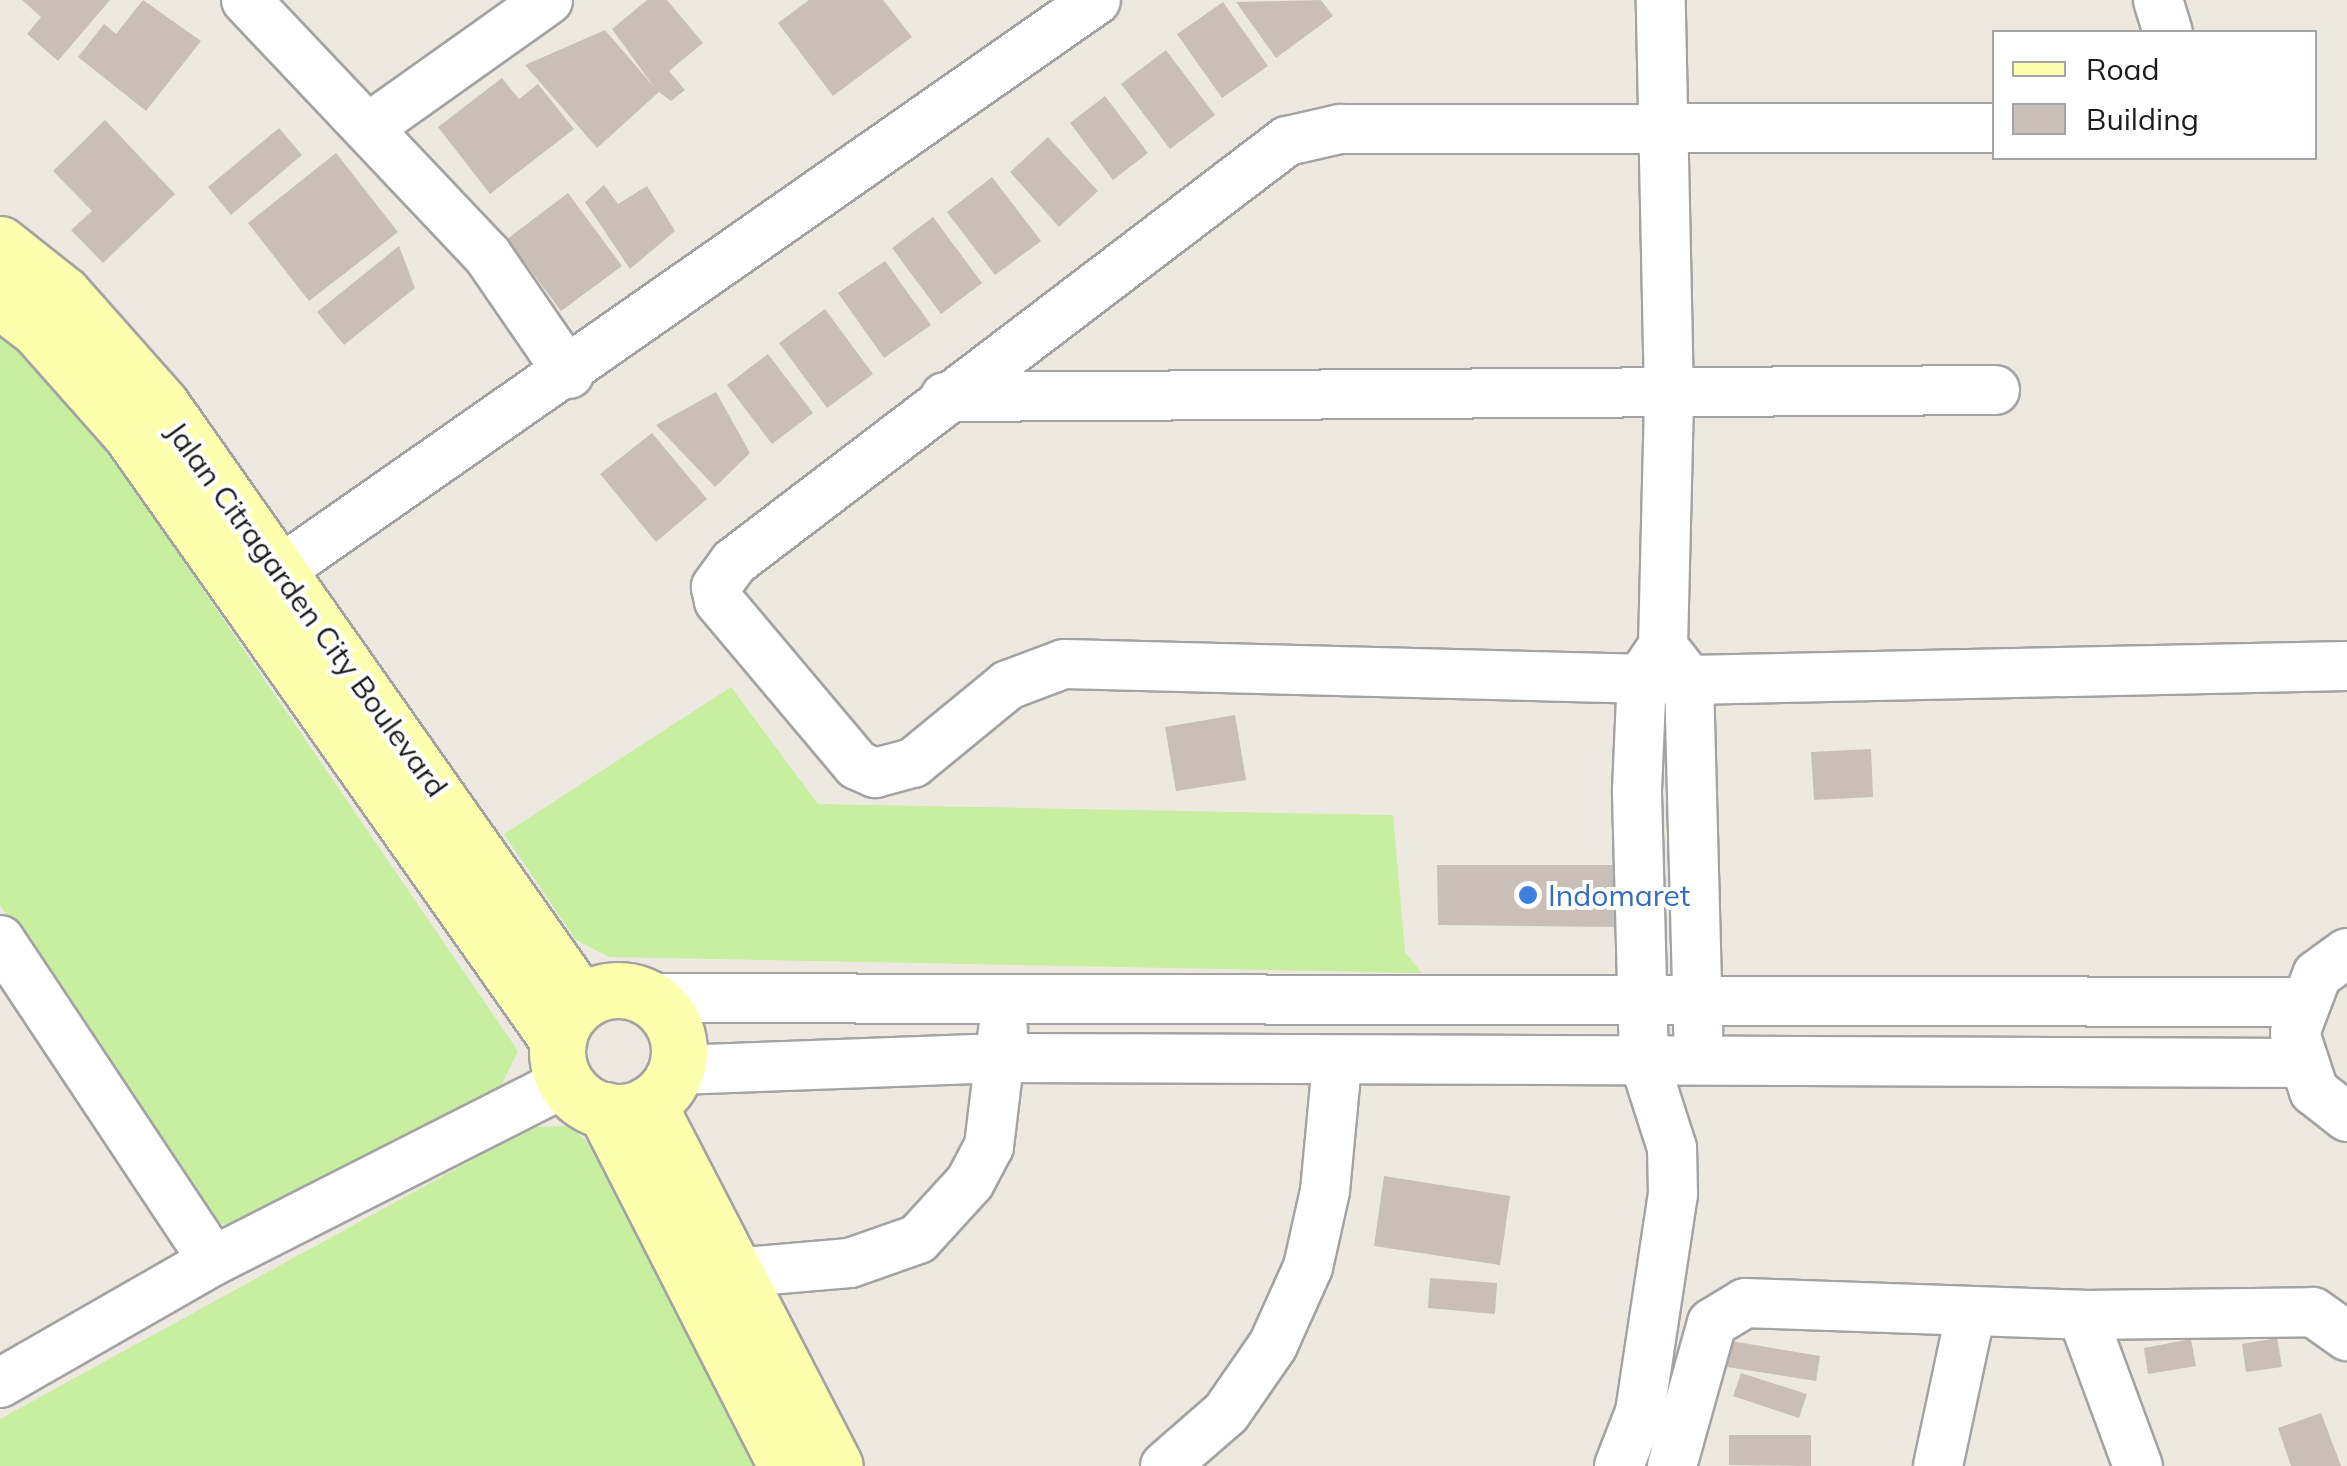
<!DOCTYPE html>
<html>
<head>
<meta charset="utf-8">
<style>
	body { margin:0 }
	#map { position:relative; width:2347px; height:1466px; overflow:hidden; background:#eee9e0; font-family:Mulish,sans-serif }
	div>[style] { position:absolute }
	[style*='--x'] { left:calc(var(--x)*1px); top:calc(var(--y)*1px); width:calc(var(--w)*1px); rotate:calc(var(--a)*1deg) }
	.grass>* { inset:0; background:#c8eea0 }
	.building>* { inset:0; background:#cabfb6 }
	.roads { filter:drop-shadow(2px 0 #a3a3a3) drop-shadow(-2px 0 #a3a3a3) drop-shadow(0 2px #a3a3a3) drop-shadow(0 -2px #a3a3a3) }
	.street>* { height:48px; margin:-24px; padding:0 24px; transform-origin:24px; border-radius:24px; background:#fff }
	.secondary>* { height:55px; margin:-27.5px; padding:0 27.5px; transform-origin:27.5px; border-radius:27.5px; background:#fcffae }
	.secondary>.ring { margin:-27.5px; padding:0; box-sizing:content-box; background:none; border:55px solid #fcffae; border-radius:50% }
	.dots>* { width:28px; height:28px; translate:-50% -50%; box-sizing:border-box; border:5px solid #fff; border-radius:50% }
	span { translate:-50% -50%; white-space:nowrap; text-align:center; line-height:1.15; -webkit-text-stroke:8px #fff; paint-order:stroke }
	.street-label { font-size:30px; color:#1c1c1c }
	.shop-label { font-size:30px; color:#366cbe }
	.left { translate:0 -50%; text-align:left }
	.legend { position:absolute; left:1992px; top:30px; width:325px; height:130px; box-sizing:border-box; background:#fff; border:2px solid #a4a4a4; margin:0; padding:12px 18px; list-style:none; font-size:30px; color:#1c1c1c }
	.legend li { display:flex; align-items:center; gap:20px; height:50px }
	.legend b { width:50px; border:2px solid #a4a4a4 }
</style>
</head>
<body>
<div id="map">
	<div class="grass">
		<div style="clip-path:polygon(0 333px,85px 417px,518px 1051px,501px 1086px,246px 1224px,216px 1224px,0 905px)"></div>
		<div style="clip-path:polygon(731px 687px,818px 804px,1393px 815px,1405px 952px,1422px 973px,609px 957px,576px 940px,504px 834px)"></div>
		<div style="clip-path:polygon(569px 1126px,596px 1149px,756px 1466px,0 1466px,0 1419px,505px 1142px,536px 1127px)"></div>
	</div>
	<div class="building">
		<div style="clip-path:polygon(22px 0,110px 0,58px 61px,27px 34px,41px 17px)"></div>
		<div style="clip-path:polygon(143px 0,201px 41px,146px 111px,78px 57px,104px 24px,116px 34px)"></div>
		<div style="clip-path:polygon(647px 0,667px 0,703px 43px,669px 71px,685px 90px,671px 101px,659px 92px,597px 148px,525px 65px,605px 30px,654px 87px,612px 29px)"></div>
		<div style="clip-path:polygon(809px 0,883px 0,912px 37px,833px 96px,778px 23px)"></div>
		<div style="clip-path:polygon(1321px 0,1333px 16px,1276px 58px,1236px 2px)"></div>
		<div style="clip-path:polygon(1223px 2px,1268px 66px,1222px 98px,1177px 34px)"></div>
		<div style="clip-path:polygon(1166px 50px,1215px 115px,1170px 149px,1121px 84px)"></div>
		<div style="clip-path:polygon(502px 78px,519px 99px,538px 84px,574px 129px,490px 194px,438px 127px)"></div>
		<div style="clip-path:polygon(1105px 96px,1148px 153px,1113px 180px,1070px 123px)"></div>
		<div style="clip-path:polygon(105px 120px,175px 194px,103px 263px,71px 230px,92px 211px,53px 171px)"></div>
		<div style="clip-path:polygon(279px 128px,302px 155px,231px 215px,208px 187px)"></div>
		<div style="clip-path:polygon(1048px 137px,1098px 191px,1059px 227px,1010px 172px)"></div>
		<div style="clip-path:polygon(336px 153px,398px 232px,309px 301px,248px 223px)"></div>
		<div style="clip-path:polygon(992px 177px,1041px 241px,995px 275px,947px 212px)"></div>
		<div style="clip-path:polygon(604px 185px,618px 204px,647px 186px,675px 231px,630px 269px,585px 202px)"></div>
		<div style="clip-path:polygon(568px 193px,622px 266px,561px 311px,507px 239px)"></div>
		<div style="clip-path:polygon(933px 217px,982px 283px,941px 314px,892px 248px)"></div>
		<div style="clip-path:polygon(399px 246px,415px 288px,344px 345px,317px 312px)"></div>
		<div style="clip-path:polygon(885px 261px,931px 325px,884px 358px,838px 293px)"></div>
		<div style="clip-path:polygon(825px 309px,873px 374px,827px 408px,779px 343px)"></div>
		<div style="clip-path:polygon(768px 354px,813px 413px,772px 444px,727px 385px)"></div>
		<div style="clip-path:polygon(716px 392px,750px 453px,715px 487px,656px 425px)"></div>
		<div style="clip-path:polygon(652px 433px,707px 499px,656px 542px,600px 474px)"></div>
		<div style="clip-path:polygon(1235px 715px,1246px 780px,1176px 791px,1165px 727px)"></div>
		<div style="clip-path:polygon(1871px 749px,1873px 797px,1814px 800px,1811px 752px)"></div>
		<div style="clip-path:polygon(1437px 865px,1617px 865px,1618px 927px,1438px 925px)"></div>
		<div style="clip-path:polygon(1384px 1176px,1510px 1196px,1500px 1265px,1374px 1246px)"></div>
		<div style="clip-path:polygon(1430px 1278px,1497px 1283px,1495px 1314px,1428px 1308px)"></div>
		<div style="clip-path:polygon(2277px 1338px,2282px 1367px,2246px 1372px,2242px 1344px)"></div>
		<div style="clip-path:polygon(2191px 1339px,2196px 1366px,2148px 1374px,2144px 1348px)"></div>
		<div style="clip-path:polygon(1731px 1341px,1820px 1356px,1816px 1381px,1727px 1367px)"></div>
		<div style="clip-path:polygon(1741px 1373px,1807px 1394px,1799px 1418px,1733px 1396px)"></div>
		<div style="clip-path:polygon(2321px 1413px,2341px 1466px,2291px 1466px,2278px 1428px)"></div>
		<div style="clip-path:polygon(1729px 1435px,1811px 1435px,1811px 1466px,1729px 1465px)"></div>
	</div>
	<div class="roads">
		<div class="street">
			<div style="--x:246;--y:0;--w:352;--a:46.6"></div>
			<div style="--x:488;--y:256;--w:143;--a:55.5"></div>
			<div style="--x:2158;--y:0;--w:34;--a:73"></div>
			<div style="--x:368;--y:128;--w:221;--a:-35.4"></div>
			<div style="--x:1994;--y:128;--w:654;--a:179.91"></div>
			<div style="--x:1340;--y:129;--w:54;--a:167.2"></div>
			<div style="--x:1287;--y:141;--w:695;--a:142.72"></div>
			<div style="--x:734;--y:562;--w:31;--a:126"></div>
			<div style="--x:716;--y:587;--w:14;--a:78"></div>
			<div style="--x:719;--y:601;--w:214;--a:49.9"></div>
			<div style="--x:857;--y:765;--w:20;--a:24"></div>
			<div style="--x:875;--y:773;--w:39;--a:-15"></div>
			<div style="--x:913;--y:763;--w:123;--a:-39.4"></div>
			<div style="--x:1008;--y:685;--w:60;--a:-20.6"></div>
			<div style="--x:1064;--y:664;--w:625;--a:1.47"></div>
			<div style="--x:1689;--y:680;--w:658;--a:-1.22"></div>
			<div style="--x:945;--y:397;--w:1050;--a:-0.38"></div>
			<div style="--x:282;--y:569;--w:993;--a:-34.95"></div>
			<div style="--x:1671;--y:657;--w:29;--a:52"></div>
			<div style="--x:1689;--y:680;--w:353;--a:88.5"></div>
			<div style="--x:0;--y:940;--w:385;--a:56.4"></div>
			<div style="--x:2347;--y:953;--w:37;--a:144"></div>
			<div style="--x:2317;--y:975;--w:62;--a:110.8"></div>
			<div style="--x:2295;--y:1033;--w:61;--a:71.9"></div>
			<div style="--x:2314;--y:1091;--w:42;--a:38.2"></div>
			<div style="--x:650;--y:998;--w:1651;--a:0.14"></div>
			<div style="--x:677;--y:1070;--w:325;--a:-2.1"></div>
			<div style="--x:1002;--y:1058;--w:1298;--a:0.22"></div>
			<div style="--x:733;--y:1273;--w:117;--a:-4.9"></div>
			<div style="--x:850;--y:1263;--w:72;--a:-19.4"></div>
			<div style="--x:918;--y:1239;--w:77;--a:-47.6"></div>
			<div style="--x:970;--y:1182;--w:41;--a:-62.2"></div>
			<div style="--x:989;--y:1146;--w:117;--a:-83.1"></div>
			<div style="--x:2082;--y:1315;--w:161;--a:69.7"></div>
			<div style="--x:0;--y:1383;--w:245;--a:-29.8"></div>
			<div style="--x:213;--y:1261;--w:396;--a:-26.9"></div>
			<div style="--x:1165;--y:1466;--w:81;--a:-41"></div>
			<div style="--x:1226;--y:1413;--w:83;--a:-55.3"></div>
			<div style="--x:1273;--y:1345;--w:85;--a:-65.8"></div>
			<div style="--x:1308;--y:1267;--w:78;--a:-77.4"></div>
			<div style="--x:1325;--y:1191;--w:129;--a:-84.6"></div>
			<div style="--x:1619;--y:1466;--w:58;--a:-68.7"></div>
			<div style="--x:1640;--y:1412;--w:219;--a:-81.4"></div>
			<div style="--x:1673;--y:1195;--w:47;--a:-91.2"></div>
			<div style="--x:1672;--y:1148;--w:91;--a:-107.8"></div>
			<div style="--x:1644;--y:1061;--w:271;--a:-91.5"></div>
			<div style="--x:1637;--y:790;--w:113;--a:-87.5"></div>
			<div style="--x:1642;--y:677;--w:37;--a:-56"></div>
			<div style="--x:1663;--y:646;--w:249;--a:-88.6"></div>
			<div style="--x:1669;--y:397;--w:397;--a:-91.2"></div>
			<div style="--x:1672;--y:1466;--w:148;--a:-74.4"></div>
			<div style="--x:1712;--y:1323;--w:39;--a:-31"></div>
			<div style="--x:1745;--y:1303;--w:337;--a:2"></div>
			<div style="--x:2082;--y:1315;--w:231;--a:-0.7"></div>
			<div style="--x:2313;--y:1312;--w:42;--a:35.2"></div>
			<div style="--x:1938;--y:1466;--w:158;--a:-78"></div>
		</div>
		<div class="secondary">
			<div style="--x:0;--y:244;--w:80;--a:38.4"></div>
			<div style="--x:63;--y:294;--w:149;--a:48.5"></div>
			<div style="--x:162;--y:406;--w:729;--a:54.89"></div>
			<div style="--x:0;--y:300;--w:48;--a:37.3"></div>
			<div style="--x:38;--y:329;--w:139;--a:48.5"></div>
			<div style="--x:130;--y:433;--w:743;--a:54.81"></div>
			<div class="ring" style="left:557px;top:990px;width:67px;height:67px"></div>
			<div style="--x:648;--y:1104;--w:407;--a:62.7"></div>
			<div style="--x:605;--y:1110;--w:399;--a:63"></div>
		</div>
	</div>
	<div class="dots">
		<div style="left:1528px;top:895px;background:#3f7fe0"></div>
	</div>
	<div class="street-label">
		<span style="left:307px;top:609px;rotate:54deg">Jalan Citragarden City Boulevard</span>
	</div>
	<div class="shop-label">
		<span class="left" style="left:1548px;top:895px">Indomaret</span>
	</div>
	<ul class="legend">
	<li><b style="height:12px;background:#fcffae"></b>Road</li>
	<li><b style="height:28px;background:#cabfb6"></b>Building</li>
	</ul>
</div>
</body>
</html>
